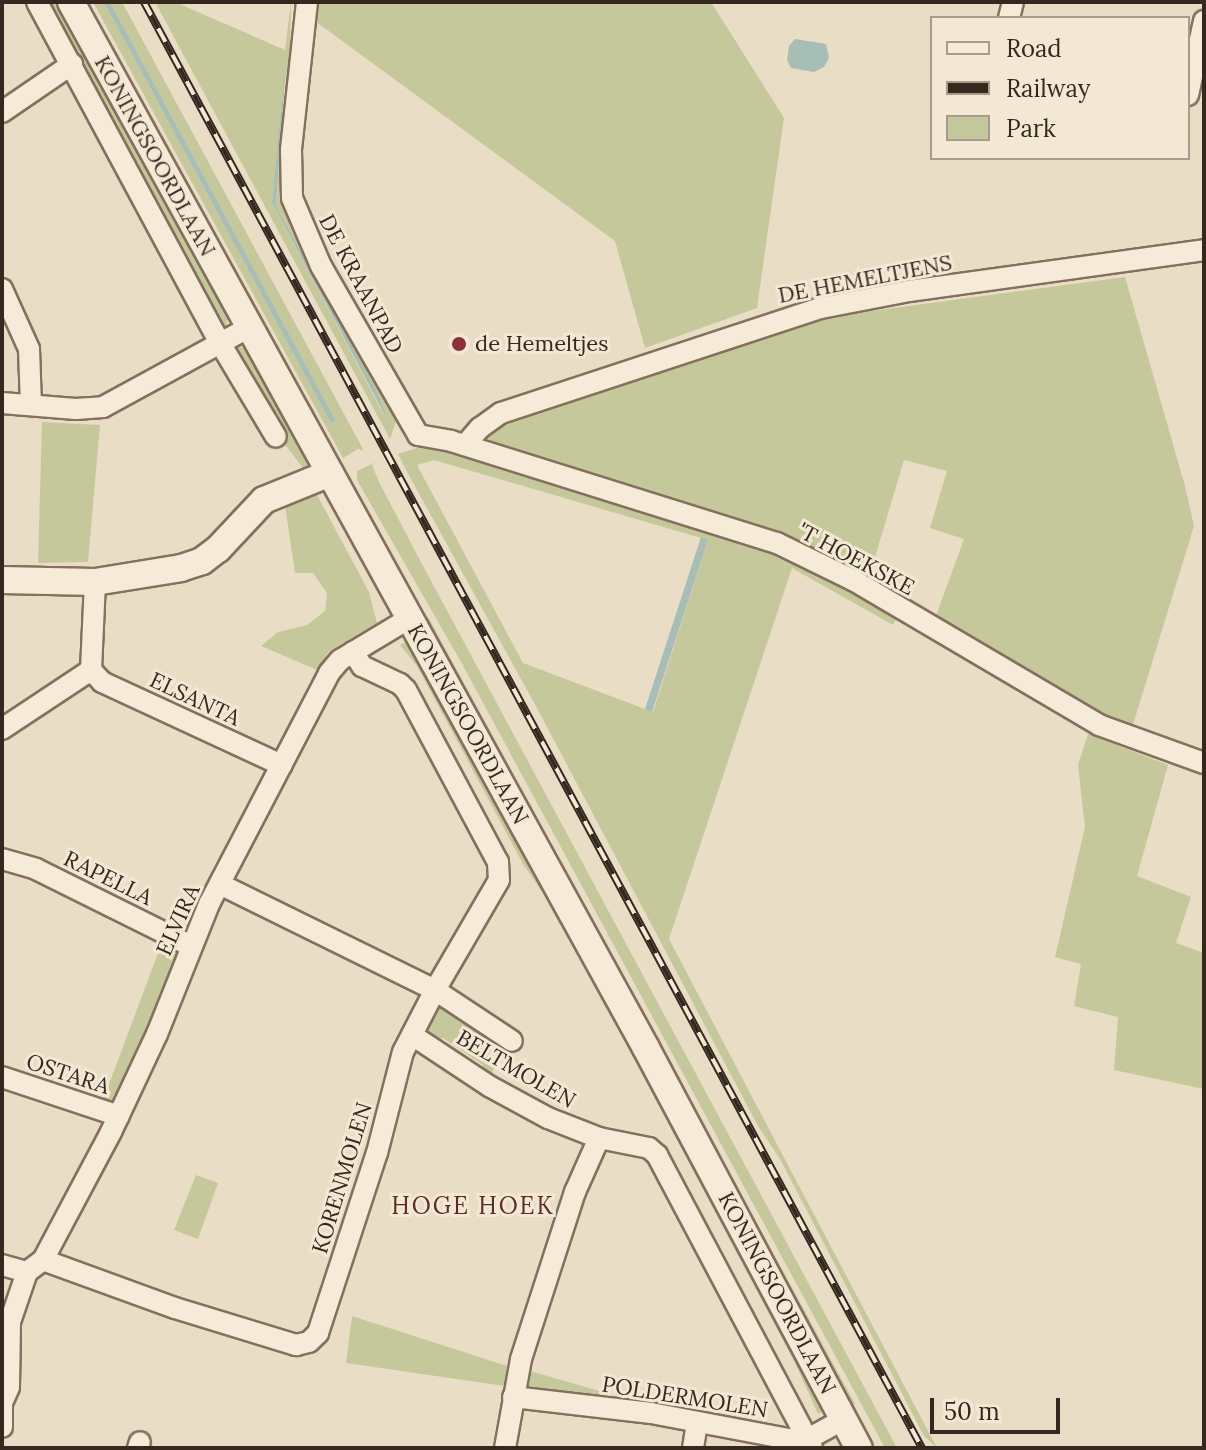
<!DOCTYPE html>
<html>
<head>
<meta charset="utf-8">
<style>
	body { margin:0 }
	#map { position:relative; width:1206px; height:1450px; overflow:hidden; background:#eaddc5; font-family:Lora,serif }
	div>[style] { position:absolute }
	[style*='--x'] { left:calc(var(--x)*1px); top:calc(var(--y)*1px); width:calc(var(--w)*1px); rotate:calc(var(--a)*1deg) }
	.green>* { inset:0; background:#c5c89a }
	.water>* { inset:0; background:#a7beb6 }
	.roads { filter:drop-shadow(2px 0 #84705d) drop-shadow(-2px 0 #84705d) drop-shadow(0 2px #84705d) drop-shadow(0 -2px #84705d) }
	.minor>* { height:20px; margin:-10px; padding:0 10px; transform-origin:10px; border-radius:10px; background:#f6ebd8 }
	.tertiary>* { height:26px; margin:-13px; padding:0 13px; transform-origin:13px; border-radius:13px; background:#f6ebd8 }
	.rail>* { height:8px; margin-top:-4px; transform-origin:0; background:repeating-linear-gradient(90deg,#f3e8d4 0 15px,#35291f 0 30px); box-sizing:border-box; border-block:2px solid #35291f }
	.dots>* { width:22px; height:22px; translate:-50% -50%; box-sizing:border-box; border:4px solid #f3e8d4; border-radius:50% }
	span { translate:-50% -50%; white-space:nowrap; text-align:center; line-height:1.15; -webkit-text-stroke:6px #f3e8d4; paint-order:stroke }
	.street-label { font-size:22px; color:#35291f }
	.poi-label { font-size:22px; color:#35291f }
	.left { translate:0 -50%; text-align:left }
	.neighbourhood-label { font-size:24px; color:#5e2c22; letter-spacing:2px }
	.frame { position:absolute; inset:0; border:4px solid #35291f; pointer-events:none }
	.legend { position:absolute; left:930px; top:16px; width:260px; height:144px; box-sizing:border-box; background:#f3e8d4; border:2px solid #a79c8c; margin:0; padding:10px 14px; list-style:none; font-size:24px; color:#35291f }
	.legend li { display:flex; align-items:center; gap:16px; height:40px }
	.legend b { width:40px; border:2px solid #a79c8c }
	.scale { position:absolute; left:930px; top:1398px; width:130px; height:36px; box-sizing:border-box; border:4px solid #35291f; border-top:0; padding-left:10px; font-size:24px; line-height:28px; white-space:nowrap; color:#35291f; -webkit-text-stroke:6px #f3e8d4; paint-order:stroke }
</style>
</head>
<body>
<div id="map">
	<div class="green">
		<div style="clip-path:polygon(51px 2px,61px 2px,229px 312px,226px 328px,221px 330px,216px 321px,220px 318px)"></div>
		<div style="clip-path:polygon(93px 2px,104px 2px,327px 416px,331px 423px,336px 421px,110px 2px,122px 2px,364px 451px,358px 449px,343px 458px)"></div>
		<div style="clip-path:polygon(evenodd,155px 2px,175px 2px,285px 50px,291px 2px,290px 49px,296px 2px,302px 2px,284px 166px,397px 419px,390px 439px,155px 2px,287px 61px,276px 206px,374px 391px,387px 421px,272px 202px,287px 61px)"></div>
		<div style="clip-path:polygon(317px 2px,711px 2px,784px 118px,757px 308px,645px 348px,615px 241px,315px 21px)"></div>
		<div style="clip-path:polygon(1125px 277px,1185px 486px,1194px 526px,1131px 731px,1097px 718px,933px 624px,964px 539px,930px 528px,947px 471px,904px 460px,867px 584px,487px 443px,492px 430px,499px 427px,750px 335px,864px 312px)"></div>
		<div style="clip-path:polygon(242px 347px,249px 351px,311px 459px,306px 472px,287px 447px,271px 419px,275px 415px,244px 363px,239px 364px,235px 349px)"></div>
		<div style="clip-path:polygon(42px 422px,100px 425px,88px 562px,38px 563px)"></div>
		<div style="clip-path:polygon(evenodd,420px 447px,442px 447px,797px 558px,898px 615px,893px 625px,792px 568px,669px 939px,937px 1448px,924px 1436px,780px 1159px,758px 1126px,538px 710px,406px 470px,398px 454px,420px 447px,434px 460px,708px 540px,653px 712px,523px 663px,417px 465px,434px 460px)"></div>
		<div style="clip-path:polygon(376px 462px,372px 465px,380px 484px,422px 564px,897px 1448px,885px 1448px,461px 662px,357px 480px,357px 471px)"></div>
		<div style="clip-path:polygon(316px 493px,369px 592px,377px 623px,329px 651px,317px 670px,261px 646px,278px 632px,307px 625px,325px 611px,327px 593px,313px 573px,295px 573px,284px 499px)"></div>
		<div style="clip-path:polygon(428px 617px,855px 1404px,848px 1408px,421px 621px)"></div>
		<div style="clip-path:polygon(411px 639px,829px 1408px,818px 1414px,795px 1363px,602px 998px,547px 899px,523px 864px,417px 666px,400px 645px)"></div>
		<div style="clip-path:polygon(1088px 734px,1168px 765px,1137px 876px,1191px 897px,1176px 943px,1204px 953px,1204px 1089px,1114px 1070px,1118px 1017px,1074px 1006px,1081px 964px,1055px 957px,1085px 827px,1078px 765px)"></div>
		<div style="clip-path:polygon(164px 937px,179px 953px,160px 1006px,118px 1101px,102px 1103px)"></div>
		<div style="clip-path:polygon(439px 998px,504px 1043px,490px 1078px,484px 1074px,483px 1065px,443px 1038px,434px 1040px,428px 1035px,425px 1027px)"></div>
		<div style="clip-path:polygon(196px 1175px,218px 1183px,198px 1239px,174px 1230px)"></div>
		<div style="clip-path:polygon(352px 1316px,507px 1366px,505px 1386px,346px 1363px)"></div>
		<div style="clip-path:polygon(523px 1369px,610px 1394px,608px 1401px,530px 1389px,525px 1385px)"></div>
	</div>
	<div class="water">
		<div style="clip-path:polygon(104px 2px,110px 2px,336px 421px,331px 423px,327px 416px)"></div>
		<div style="clip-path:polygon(795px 39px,826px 44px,829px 58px,824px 67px,814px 72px,791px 68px,787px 60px,789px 46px)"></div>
		<div style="clip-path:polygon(286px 61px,276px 206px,376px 390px,388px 421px,272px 202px)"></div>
		<div style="clip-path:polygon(701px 537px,708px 540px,652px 712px,645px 709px)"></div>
	</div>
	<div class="roads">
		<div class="minor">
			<div style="--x:37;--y:2;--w:387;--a:61.8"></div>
			<div style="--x:220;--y:343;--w:109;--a:59.2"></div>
			<div style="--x:307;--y:2;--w:149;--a:96.2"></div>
			<div style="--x:291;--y:150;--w:48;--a:88.8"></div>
			<div style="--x:292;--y:198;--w:74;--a:66.9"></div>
			<div style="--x:321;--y:266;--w:195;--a:60.1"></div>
			<div style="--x:418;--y:435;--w:34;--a:10"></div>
			<div style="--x:451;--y:441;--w:342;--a:17.4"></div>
			<div style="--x:777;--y:543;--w:85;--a:26"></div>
			<div style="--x:853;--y:580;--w:286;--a:30.5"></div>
			<div style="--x:1099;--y:725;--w:112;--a:19.9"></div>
			<div style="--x:1009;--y:18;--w:16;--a:-76"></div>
			<div style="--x:1188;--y:95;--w:76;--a:-77.8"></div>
			<div style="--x:2;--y:112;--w:85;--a:-34.4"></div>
			<div style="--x:2;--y:289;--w:66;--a:65.8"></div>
			<div style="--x:29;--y:349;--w:56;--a:88"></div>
			<div style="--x:2;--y:403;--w:74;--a:4.6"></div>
			<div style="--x:76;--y:409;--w:27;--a:-4"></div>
			<div style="--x:103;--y:407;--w:165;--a:-28.6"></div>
			<div style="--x:465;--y:445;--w:23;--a:-49"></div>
			<div style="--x:480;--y:428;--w:26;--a:-36"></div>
			<div style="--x:501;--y:413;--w:337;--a:-18.2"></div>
			<div style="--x:821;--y:308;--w:90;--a:-10.9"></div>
			<div style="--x:909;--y:291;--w:298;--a:-7.9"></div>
			<div style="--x:353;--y:652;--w:17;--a:57"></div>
			<div style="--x:362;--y:666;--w:42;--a:25.3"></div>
			<div style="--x:400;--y:684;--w:8;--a:45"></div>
			<div style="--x:406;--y:690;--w:195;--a:61.9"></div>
			<div style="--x:498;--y:862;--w:18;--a:87"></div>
			<div style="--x:499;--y:880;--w:127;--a:120.2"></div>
			<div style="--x:435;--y:990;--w:92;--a:33.5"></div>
			<div style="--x:91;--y:670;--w:16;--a:47"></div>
			<div style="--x:102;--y:682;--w:198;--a:24.8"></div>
			<div style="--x:2;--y:729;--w:107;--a:-33.5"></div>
			<div style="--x:91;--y:670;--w:88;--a:-87.4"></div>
			<div style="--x:2;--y:859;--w:35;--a:16"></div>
			<div style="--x:36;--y:869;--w:173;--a:26.4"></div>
			<div style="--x:412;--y:1035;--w:92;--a:33.5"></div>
			<div style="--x:489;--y:1086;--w:67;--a:28.5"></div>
			<div style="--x:548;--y:1118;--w:55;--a:21.4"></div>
			<div style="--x:599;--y:1138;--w:51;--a:11.3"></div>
			<div style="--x:649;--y:1148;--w:11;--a:41"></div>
			<div style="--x:657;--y:1155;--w:331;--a:62.1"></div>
			<div style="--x:2;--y:1077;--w:123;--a:18.4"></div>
			<div style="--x:43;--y:1260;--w:140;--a:20"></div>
			<div style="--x:175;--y:1308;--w:127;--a:17"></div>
			<div style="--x:296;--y:1345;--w:13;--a:-13"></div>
			<div style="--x:309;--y:1342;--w:13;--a:-45"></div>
			<div style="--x:318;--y:1333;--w:189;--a:-71.9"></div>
			<div style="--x:377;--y:1153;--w:104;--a:-75.6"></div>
			<div style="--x:403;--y:1052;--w:70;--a:-62.7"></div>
			<div style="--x:435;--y:990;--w:240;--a:-153.8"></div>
			<div style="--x:2;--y:1265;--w:26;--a:16"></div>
			<div style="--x:27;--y:1272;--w:20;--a:-37"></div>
			<div style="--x:43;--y:1260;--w:145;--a:-62"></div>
			<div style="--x:111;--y:1132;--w:108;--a:-64.9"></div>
			<div style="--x:157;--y:1034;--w:140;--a:-68.2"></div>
			<div style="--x:209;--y:904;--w:260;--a:-62.5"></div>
			<div style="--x:329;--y:673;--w:17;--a:-50"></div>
			<div style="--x:340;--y:660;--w:82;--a:-31"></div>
			<div style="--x:513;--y:1397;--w:139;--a:6.6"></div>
			<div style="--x:651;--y:1413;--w:140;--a:10.7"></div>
			<div style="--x:789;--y:1439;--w:17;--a:3"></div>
			<div style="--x:806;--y:1440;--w:43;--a:-28.9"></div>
			<div style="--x:2;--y:1403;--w:17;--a:-66"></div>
			<div style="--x:9;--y:1387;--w:65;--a:-89.1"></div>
			<div style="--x:10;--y:1322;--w:53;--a:-71.2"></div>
			<div style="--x:2;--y:1403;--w:24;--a:90"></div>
			<div style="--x:138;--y:1448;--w:6;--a:-72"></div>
			<div style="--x:505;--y:1448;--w:90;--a:-79.8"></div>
			<div style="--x:521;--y:1359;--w:176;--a:-72.1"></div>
			<div style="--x:575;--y:1192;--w:59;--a:-66"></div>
			<div style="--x:693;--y:1448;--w:26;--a:-81"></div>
		</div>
		<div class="tertiary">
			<div style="--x:71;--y:2;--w:1194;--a:61.2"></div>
			<div style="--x:646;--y:1048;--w:453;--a:62"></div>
			<div style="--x:2;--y:580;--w:93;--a:1.2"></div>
			<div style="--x:95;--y:582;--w:87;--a:-9.2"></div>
			<div style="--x:181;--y:568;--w:22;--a:-18"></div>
			<div style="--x:202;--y:561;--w:20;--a:-37"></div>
			<div style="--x:218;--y:549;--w:67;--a:-46.8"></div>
			<div style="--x:264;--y:500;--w:71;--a:-22.2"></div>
		</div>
	</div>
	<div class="rail">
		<div style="--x:144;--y:2;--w:1642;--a:61.72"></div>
	</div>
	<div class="dots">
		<div style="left:459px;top:344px;background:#8e3237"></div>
	</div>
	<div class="street-label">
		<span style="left:155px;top:156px;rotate:61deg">KONINGSOORDLAAN</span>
		<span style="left:865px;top:279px;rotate:-11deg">DE HEMELTJENS</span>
		<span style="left:361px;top:284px;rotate:62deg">DE KRAANPAD</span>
		<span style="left:856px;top:559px;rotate:28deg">'T HOEKSKE</span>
		<span style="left:195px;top:699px;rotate:25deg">ELSANTA</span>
		<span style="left:468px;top:724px;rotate:61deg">KONINGSOORDLAAN</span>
		<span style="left:108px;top:878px;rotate:26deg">RAPELLA</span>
		<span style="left:178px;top:920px;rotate:-66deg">ELVIRA</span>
		<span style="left:516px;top:1069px;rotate:30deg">BELTMOLEN</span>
		<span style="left:68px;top:1074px;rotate:18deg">OSTARA</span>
		<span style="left:342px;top:1178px;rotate:-73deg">KORENMOLEN</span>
		<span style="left:777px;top:1293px;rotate:62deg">KONINGSOORDLAAN</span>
		<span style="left:685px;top:1397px;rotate:9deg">POLDERMOLEN</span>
	</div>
	<div class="poi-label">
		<span class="left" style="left:475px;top:344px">de Hemeltjes</span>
	</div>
	<div class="neighbourhood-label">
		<span style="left:473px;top:1206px">HOGE HOEK</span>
	</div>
	<div class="frame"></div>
	<ul class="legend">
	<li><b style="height:10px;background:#f6ebd8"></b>Road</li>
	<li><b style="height:10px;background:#35291f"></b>Railway</li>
	<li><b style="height:22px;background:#c5c89a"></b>Park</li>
	</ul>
	<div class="scale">50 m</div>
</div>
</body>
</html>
